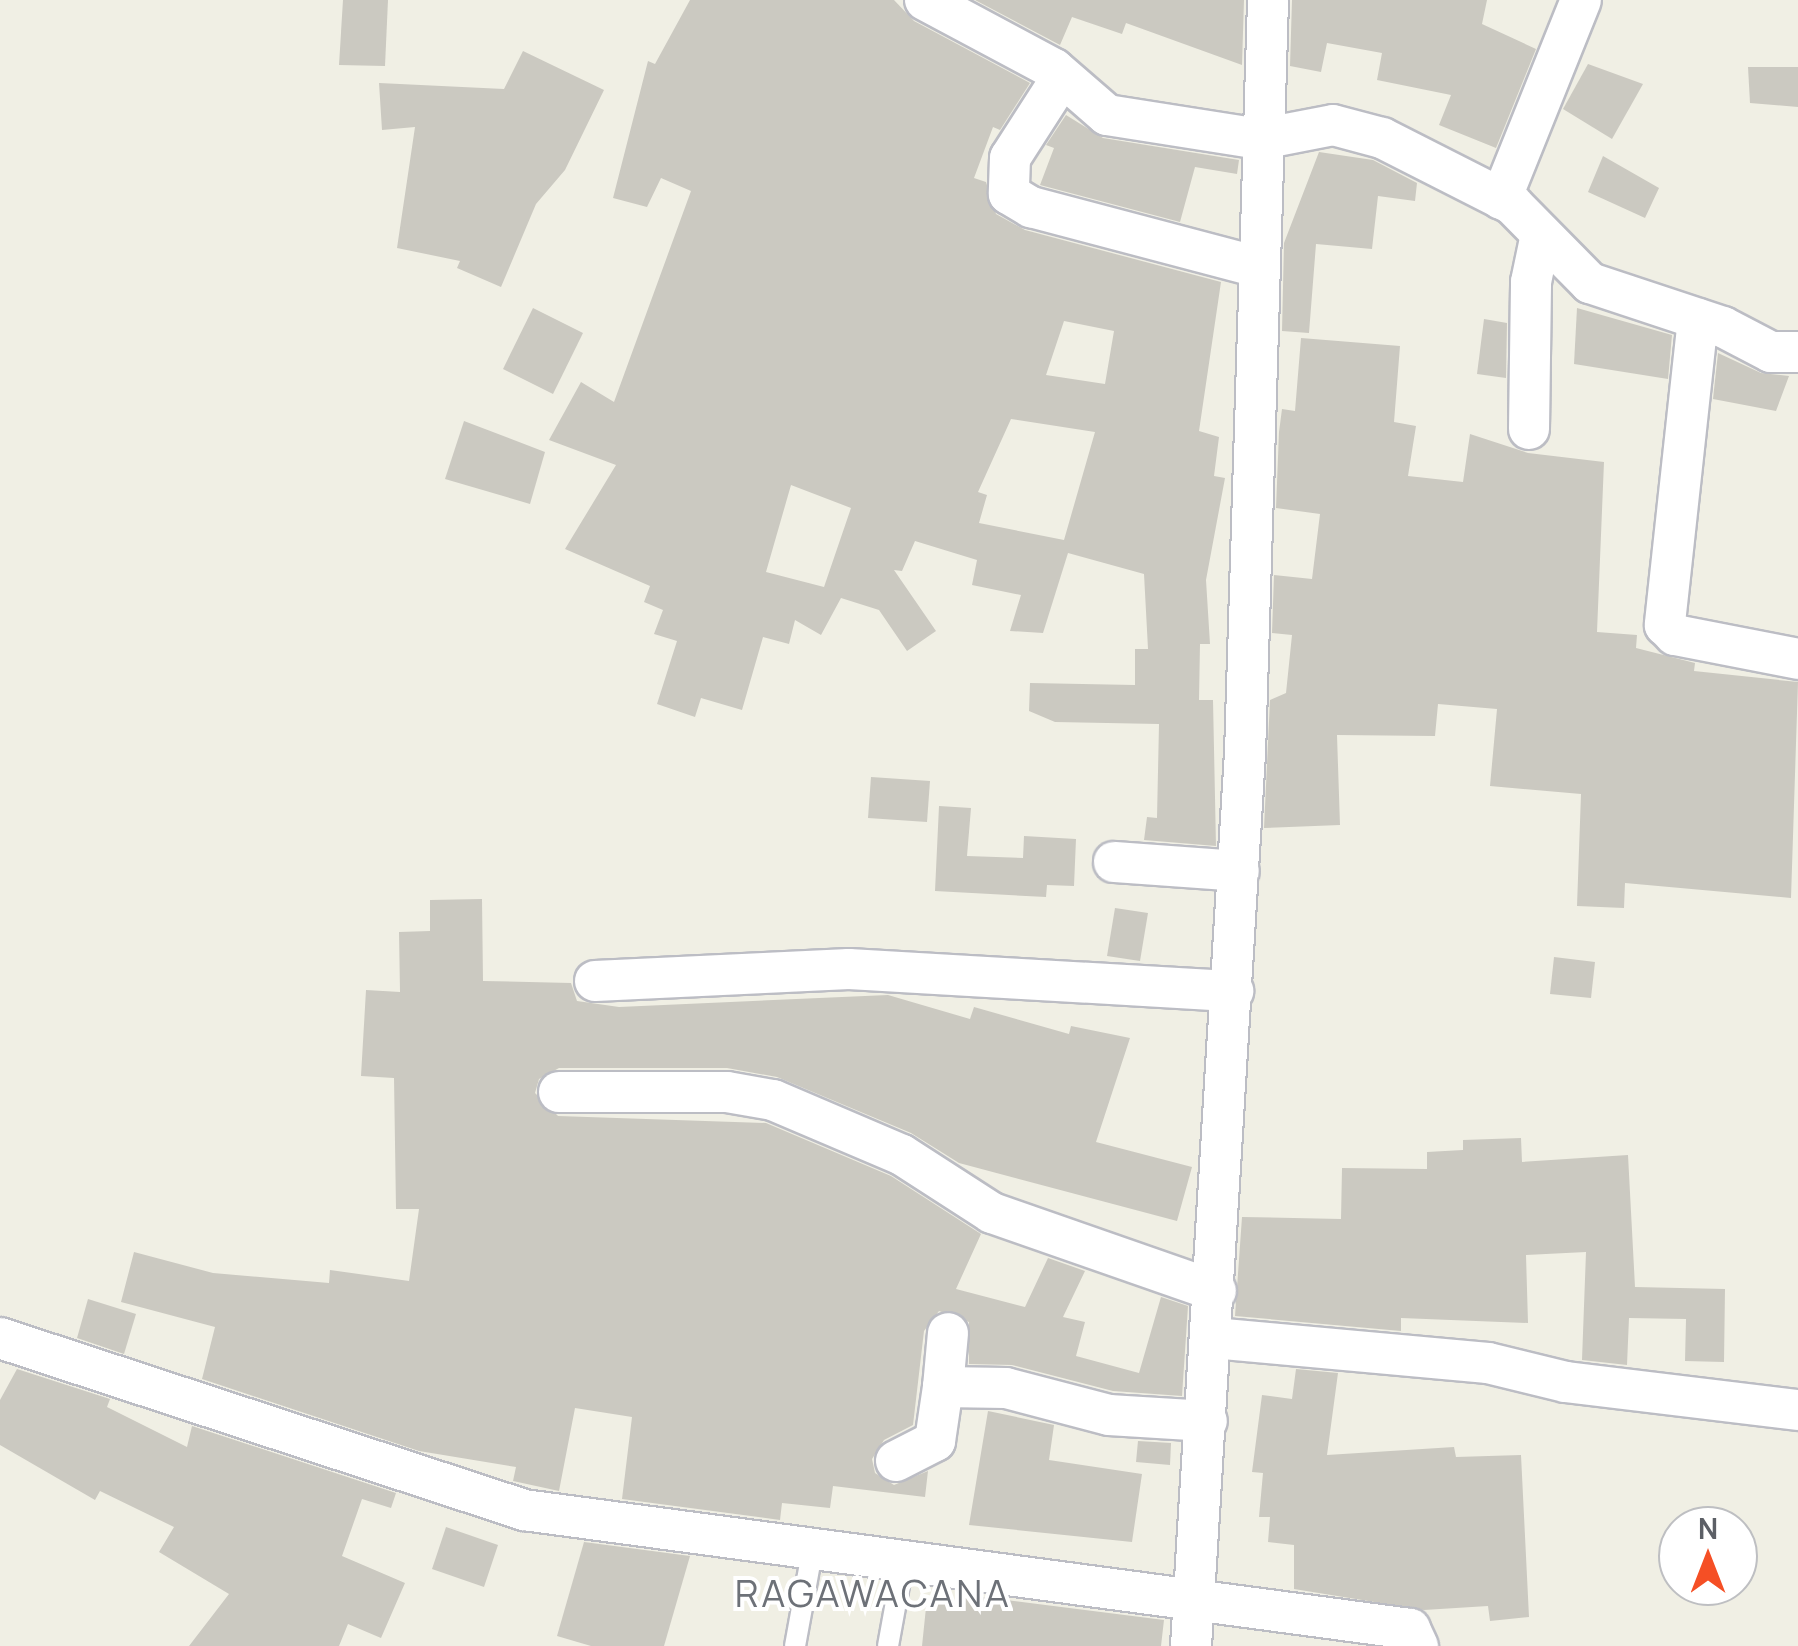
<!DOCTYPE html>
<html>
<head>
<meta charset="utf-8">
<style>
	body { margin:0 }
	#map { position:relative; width:1798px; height:1646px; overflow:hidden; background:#f0efe4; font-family:Manrope,sans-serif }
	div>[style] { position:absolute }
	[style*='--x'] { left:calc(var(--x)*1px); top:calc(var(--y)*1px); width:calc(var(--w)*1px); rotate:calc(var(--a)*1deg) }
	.building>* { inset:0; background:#cbc9c1 }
	.roads { filter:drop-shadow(2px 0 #bcbdc4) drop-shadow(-2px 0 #bcbdc4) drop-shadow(0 2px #bcbdc4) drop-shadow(0 -2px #bcbdc4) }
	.service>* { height:20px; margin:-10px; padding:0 10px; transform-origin:10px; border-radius:10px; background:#fff }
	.minor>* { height:40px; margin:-20px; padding:0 20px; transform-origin:20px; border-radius:20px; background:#fff }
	span { translate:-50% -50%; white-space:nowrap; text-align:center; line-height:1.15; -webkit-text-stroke:8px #fff; paint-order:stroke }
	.quarter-label { font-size:38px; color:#6d7178; letter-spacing:2.5px }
	.north { position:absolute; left:1658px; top:1506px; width:100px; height:100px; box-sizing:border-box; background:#fff; border:2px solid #bebfc2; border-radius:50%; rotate:0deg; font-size:28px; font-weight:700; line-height:40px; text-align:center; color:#5c5f66 }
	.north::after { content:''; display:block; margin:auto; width:35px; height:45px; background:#f54f25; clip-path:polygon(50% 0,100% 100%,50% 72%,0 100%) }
</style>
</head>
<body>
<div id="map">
	<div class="building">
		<div style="clip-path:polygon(343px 0,388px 0,385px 66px,339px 65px)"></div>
		<div style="clip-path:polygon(evenodd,690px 0,894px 0,914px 21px,1030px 83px,1000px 130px,993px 127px,974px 178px,986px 182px,996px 214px,1025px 230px,1221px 282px,1199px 431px,1219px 437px,1214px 476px,1225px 478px,1206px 580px,1210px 644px,1200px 644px,1199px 700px,1213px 700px,1216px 846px,1144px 840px,1147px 817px,1157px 818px,1159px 724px,1055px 722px,1029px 711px,1030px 683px,1135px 685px,1135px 649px,1148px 649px,1144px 574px,1068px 553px,1043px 633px,1010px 631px,1021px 595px,972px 585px,977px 560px,915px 541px,902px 571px,894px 570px,936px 631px,907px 651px,879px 610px,841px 598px,821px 635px,795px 620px,789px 644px,763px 637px,742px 710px,701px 698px,695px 717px,657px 704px,677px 641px,654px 634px,663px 610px,644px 602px,650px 586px,565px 549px,616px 465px,549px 440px,581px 382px,614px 402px,691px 191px,661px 178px,647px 207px,613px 198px,648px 61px,655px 64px,690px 0,1064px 321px,1114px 331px,1105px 384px,1046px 375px,1064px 321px,690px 0,1011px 419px,1095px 432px,1064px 540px,979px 523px,987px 495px,978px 492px,1011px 419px,690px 0,791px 485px,851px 508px,824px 587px,766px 572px,791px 485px)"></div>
		<div style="clip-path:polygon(975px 0,1244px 0,1242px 65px,1126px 23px,1122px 34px,1072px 17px,1060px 45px)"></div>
		<div style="clip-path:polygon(1292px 0,1487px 0,1482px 24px,1536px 49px,1496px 148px,1439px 125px,1451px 95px,1377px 80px,1382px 53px,1327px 43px,1321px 72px,1290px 66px)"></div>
		<div style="clip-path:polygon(523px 51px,604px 90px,565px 170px,536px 204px,501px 287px,457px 268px,460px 261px,397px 248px,415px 127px,382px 130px,379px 83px,504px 89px)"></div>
		<div style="clip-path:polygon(1588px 64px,1643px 84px,1612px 139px,1563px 109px)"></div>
		<div style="clip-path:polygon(1748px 67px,1798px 67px,1798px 107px,1750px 103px)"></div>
		<div style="clip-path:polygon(1066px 115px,1103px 138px,1239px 160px,1237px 174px,1195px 167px,1180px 222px,1040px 185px,1054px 148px,1046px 145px)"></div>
		<div style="clip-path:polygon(1319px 152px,1373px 160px,1417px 183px,1415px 201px,1378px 196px,1372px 249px,1316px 244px,1309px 333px,1282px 331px,1284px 243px)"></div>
		<div style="clip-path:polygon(1603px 156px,1659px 188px,1645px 218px,1588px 192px)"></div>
		<div style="clip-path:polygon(533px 308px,583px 333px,553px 394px,503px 369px)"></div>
		<div style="clip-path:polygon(1577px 308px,1672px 335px,1668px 379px,1574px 364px)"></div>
		<div style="clip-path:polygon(1484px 319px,1507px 323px,1506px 378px,1477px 374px)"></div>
		<div style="clip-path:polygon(1301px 338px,1400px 346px,1394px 422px,1416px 426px,1408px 476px,1463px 482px,1470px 434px,1528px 453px,1604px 462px,1597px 632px,1637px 635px,1636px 648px,1695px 663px,1694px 671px,1798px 682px,1791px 898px,1625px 883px,1624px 908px,1577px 906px,1581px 794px,1490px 786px,1497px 709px,1438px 704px,1435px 736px,1337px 735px,1340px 825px,1264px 828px,1270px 700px,1286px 693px,1292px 635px,1272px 633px,1274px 575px,1312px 579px,1320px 514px,1276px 508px,1279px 432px,1282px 409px,1295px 411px)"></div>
		<div style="clip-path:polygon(1718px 353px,1761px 373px,1789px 376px,1776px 411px,1713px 399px)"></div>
		<div style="clip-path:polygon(464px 421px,545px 452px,530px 504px,445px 479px)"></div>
		<div style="clip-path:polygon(871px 777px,930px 781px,927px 822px,868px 818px)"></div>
		<div style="clip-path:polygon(939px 806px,971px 808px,967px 856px,1023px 858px,1024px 836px,1076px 839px,1074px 886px,1047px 885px,1046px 897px,935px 891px)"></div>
		<div style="clip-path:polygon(482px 899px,483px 981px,571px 983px,577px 1001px,619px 1007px,888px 995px,970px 1019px,974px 1007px,1069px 1034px,1071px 1026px,1130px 1038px,1096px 1142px,1192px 1167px,1177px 1221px,959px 1163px,911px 1133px,777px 1077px,727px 1068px,559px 1068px,539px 1079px,535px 1093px,558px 1116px,766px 1123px,891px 1176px,981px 1234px,956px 1289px,1025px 1307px,1048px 1258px,1085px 1271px,1063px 1317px,1085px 1322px,1076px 1356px,1139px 1373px,1161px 1297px,1188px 1306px,1182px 1396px,1113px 1391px,1012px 1365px,969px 1364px,969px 1322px,939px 1311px,924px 1331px,913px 1425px,884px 1440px,872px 1459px,875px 1473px,894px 1485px,928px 1471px,925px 1497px,833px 1486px,830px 1508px,782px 1503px,780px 1520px,622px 1499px,632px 1417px,575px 1408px,559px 1491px,513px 1481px,516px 1467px,419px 1451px,202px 1379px,215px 1327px,121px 1302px,134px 1252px,213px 1273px,329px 1283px,330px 1270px,409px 1281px,419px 1209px,396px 1209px,394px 1078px,361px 1076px,366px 990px,400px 992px,399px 932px,430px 931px,430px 900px)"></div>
		<div style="clip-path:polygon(1115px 908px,1148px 913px,1140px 961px,1107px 956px)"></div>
		<div style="clip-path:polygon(1554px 957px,1595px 962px,1591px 998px,1550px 994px)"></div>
		<div style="clip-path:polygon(1521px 1138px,1522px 1162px,1628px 1155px,1635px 1287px,1725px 1289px,1724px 1362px,1685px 1361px,1686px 1319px,1629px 1318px,1627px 1365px,1582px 1360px,1586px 1252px,1526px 1255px,1528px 1323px,1401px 1318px,1401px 1331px,1235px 1316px,1242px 1217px,1341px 1219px,1342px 1168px,1427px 1169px,1427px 1152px,1463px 1150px,1463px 1140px)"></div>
		<div style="clip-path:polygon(88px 1299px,136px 1314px,124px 1354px,77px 1338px)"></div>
		<div style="clip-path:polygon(17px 1369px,110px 1399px,107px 1407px,187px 1447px,192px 1426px,396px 1493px,391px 1508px,362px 1499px,342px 1556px,405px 1583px,381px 1638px,348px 1624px,339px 1646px,189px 1646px,229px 1594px,159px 1552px,174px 1527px,100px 1491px,95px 1500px,0 1445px,0 1400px)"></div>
		<div style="clip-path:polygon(1296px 1369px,1338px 1373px,1327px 1455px,1454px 1447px,1456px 1457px,1521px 1455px,1529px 1617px,1490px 1621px,1488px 1606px,1424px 1610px,1294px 1589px,1294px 1545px,1268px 1542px,1270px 1517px,1259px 1517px,1263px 1473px,1252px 1472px,1262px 1395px,1292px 1399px)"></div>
		<div style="clip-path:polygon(988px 1411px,1054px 1425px,1049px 1460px,1142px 1474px,1132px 1542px,969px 1525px)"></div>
		<div style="clip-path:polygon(1138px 1441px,1171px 1443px,1170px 1465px,1136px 1462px)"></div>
		<div style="clip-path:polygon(446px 1527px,498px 1545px,484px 1587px,432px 1569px)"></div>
		<div style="clip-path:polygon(584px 1542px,690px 1556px,664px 1646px,591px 1646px,557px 1636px)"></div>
		<div style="clip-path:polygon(958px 1594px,1164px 1620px,1161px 1646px,922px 1646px,927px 1598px,956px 1602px)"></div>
	</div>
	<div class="roads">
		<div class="service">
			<div style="--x:795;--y:1646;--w:101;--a:-79.7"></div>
			<div style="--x:888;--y:1646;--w:89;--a:-79.7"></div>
		</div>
		<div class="minor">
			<div style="--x:925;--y:0;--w:146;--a:28.1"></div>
			<div style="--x:1054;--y:69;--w:70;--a:41"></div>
			<div style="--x:1107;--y:115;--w:156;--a:8.9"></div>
			<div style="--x:1261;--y:139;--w:73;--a:-11"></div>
			<div style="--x:1333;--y:125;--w:51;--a:14.9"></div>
			<div style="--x:1382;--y:138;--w:146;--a:26.9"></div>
			<div style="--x:1512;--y:204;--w:111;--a:45.4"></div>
			<div style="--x:1590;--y:283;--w:140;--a:18.3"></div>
			<div style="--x:1723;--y:327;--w:54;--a:27.5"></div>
			<div style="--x:1771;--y:352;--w:27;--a:0"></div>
			<div style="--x:1062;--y:77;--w:96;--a:122.7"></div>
			<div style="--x:1010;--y:158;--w:36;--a:92"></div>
			<div style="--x:1009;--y:194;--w:26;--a:31"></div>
			<div style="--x:1031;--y:207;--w:235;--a:14.8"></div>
			<div style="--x:1501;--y:199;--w:214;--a:-68.1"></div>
			<div style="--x:1698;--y:319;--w:308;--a:96.2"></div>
			<div style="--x:1665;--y:625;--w:14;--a:45"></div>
			<div style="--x:1675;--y:635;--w:125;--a:11"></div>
			<div style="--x:1529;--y:429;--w:147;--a:-89.2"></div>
			<div style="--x:1531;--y:282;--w:49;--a:-78.2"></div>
			<div style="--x:1114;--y:862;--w:125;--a:4.1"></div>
			<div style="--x:595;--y:981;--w:254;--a:-2.7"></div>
			<div style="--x:849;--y:969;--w:385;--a:3.3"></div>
			<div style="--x:559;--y:1092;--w:168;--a:0"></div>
			<div style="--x:727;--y:1092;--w:47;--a:9.9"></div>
			<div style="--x:773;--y:1100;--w:140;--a:23.1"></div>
			<div style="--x:902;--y:1155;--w:107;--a:32.8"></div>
			<div style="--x:992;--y:1213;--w:237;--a:19.2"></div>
			<div style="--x:0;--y:1338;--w:552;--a:18.17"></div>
			<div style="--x:524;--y:1510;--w:894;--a:7.65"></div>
			<div style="--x:1410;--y:1629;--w:19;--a:65"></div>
			<div style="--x:1213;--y:1338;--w:276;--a:5.2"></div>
			<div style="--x:1488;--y:1363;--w:80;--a:13.7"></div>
			<div style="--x:1566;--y:1382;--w:234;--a:6.9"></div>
			<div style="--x:943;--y:1387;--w:54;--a:-84.7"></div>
			<div style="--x:896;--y:1461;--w:44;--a:-27.1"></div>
			<div style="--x:935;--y:1441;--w:55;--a:-81.6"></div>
			<div style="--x:943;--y:1387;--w:63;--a:0.9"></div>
			<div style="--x:1006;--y:1388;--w:106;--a:14.7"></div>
			<div style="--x:1109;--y:1415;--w:98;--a:3.5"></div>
			<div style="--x:1191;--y:1646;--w:894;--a:-86.54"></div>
			<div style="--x:1245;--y:754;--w:754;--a:-88.25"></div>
		</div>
	</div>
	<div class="quarter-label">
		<span style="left:873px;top:1593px">RAGAWACANA</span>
	</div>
	<div class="north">N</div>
</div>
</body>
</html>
